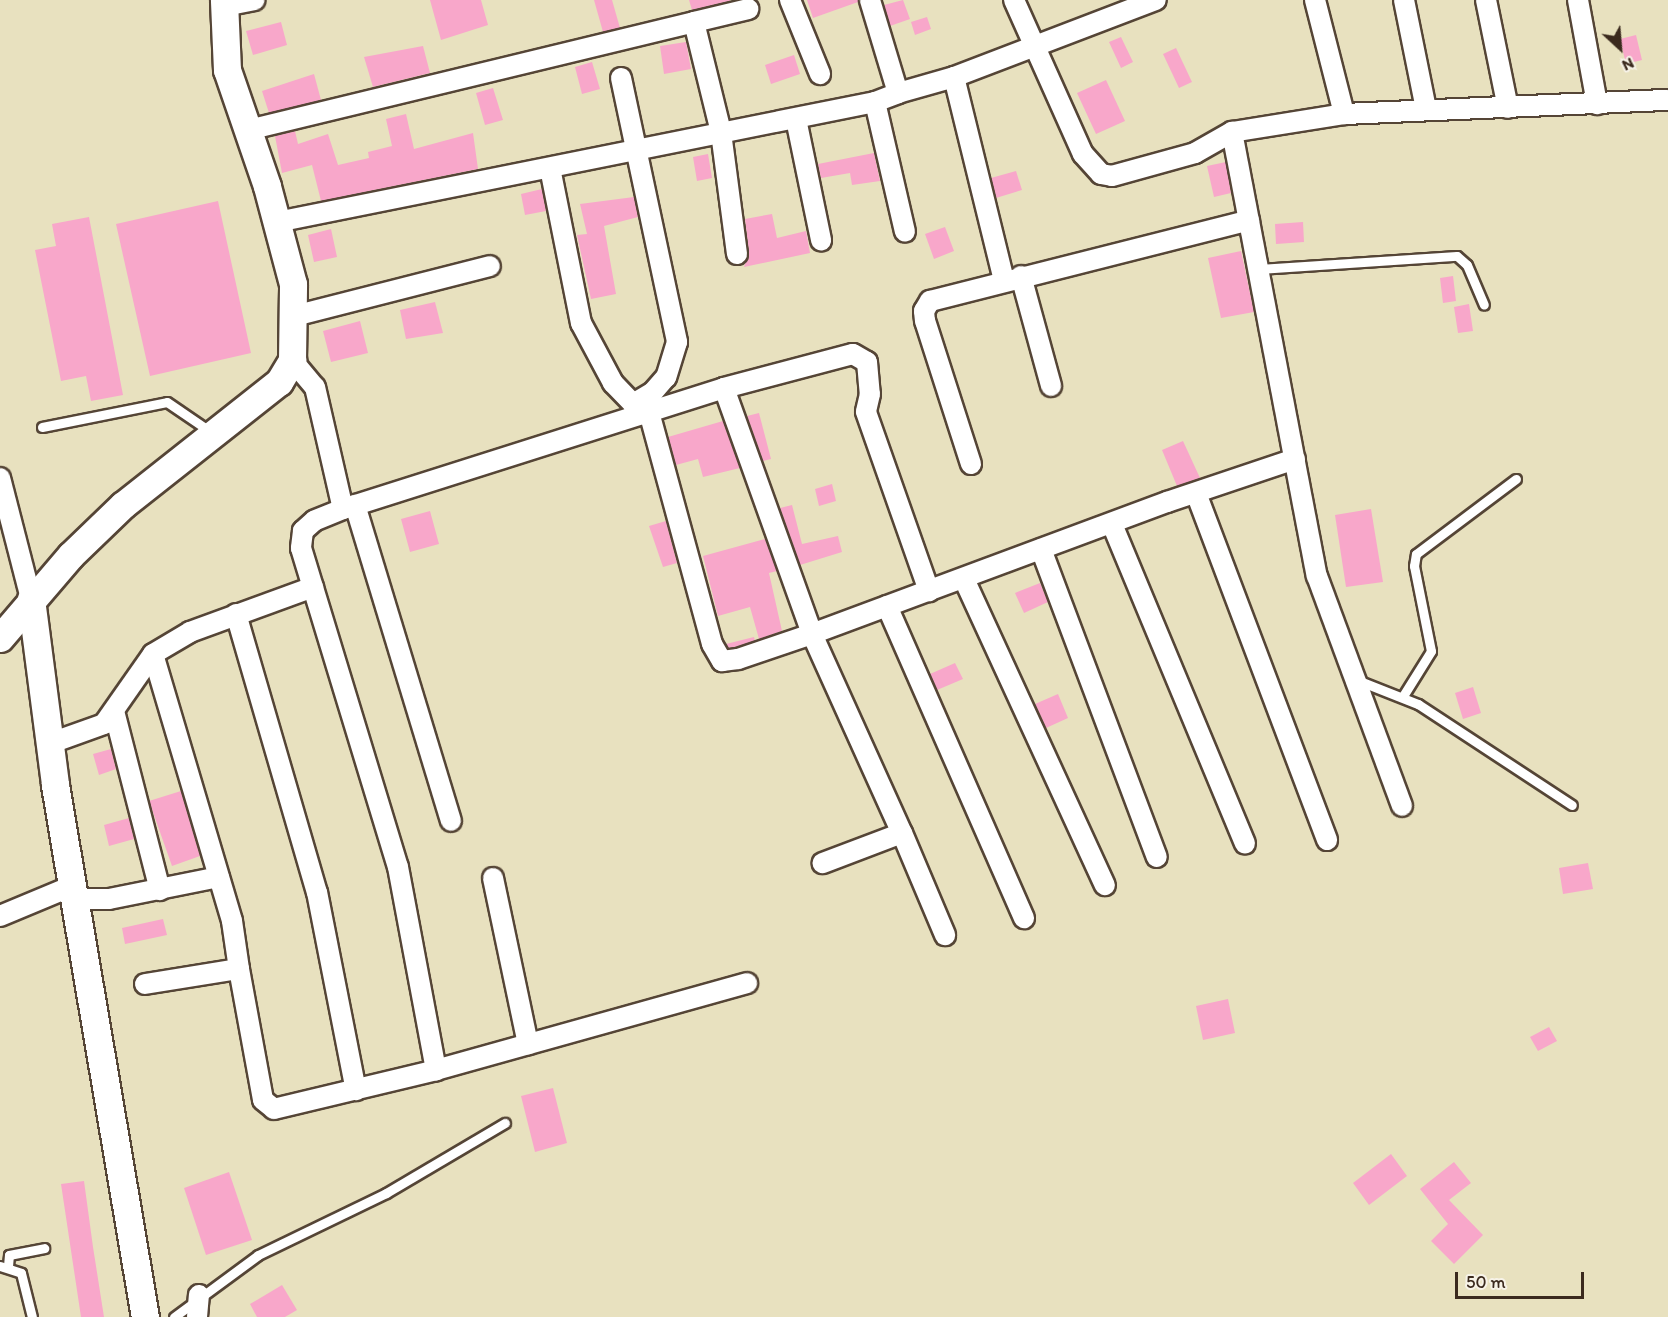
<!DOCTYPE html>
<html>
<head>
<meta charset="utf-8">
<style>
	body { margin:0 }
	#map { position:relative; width:1668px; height:1317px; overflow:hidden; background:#e8e1bf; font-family:Itim,sans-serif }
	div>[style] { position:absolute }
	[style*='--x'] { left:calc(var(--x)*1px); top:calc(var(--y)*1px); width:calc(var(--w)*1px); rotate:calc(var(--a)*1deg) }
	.building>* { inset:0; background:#f8a7ca }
	.roads { filter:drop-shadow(2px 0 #554536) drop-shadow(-2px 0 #554536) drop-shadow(0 2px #554536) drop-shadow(0 -2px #554536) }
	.lane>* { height:9px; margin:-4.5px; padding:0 4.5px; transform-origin:4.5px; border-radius:4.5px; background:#fff }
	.street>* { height:20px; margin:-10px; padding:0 10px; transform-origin:10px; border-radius:10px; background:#fff }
	.secondary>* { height:27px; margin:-13.5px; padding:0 13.5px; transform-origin:13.5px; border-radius:13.5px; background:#fff }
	span { translate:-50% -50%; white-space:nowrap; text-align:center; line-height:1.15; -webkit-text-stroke:4.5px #f7f3e8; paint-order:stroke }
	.north { position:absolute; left:1590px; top:18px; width:60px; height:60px; -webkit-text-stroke:4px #f7f3e8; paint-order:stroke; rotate:154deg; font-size:16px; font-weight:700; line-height:24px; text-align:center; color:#3b2a1e }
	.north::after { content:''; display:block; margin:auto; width:21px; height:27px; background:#3b2a1e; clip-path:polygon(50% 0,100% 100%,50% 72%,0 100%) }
	.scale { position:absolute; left:1455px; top:1272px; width:129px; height:27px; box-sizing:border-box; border:3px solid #3b2a1e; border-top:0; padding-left:8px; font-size:18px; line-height:21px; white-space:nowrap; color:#3b2a1e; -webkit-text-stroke:4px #f7f3e8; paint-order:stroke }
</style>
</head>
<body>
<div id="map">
	<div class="building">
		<div style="clip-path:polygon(430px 0,481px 0,488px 25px,441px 40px)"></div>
		<div style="clip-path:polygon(594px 0,612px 0,620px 28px,603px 32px)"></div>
		<div style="clip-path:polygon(689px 0,730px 0,730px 1px,692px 10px)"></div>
		<div style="clip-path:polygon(807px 0,858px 0,858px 2px,813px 18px)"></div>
		<div style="clip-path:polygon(903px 0,910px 19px,890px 26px,884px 5px)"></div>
		<div style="clip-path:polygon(927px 17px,931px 29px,915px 35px,911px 22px)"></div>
		<div style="clip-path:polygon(281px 22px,287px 45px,253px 55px,246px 31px)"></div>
		<div style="clip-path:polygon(1636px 35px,1642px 60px,1626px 64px,1620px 39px)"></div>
		<div style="clip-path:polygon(1121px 37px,1133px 62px,1121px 68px,1109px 42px)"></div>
		<div style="clip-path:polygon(686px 42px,691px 69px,664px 74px,660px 46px)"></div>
		<div style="clip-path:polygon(423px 46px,430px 73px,373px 87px,364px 57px)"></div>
		<div style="clip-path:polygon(1176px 48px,1192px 82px,1179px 88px,1163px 54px)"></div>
		<div style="clip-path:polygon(794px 55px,800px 74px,771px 84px,765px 65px)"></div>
		<div style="clip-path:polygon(592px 62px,600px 89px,582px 94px,575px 67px)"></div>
		<div style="clip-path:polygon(314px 74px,321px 100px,269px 113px,262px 91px)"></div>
		<div style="clip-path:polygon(1106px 80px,1125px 121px,1096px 134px,1077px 93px)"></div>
		<div style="clip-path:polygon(493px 88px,503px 120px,485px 125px,476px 93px)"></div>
		<div style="clip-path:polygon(406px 114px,414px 149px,473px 133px,478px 169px,321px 201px,312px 165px,282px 173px,275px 136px,295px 131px,298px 144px,328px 134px,338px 165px,369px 158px,368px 152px,392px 146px,386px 119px)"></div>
		<div style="clip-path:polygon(874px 153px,880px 181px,852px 185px,850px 173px,821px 178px,818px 164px)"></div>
		<div style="clip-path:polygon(708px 154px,712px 178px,697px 181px,693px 157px)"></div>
		<div style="clip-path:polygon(1226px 162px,1231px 193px,1214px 197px,1207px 166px)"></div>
		<div style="clip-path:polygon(1016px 171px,1022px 190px,996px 198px,991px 178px)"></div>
		<div style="clip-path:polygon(542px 189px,546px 211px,525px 215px,521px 194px)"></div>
		<div style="clip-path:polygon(634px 197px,638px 217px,604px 226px,616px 294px,591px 299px,577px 235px,587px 234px,580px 204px)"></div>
		<div style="clip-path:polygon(218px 201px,251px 353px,150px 376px,116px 224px)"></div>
		<div style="clip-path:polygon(772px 214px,777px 238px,806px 231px,810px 253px,744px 267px,749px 253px,745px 219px)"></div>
		<div style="clip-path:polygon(89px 217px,123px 395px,91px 401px,86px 376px,61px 381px,35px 250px,56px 246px,52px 224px)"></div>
		<div style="clip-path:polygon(1303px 222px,1304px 242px,1276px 244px,1275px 224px)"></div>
		<div style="clip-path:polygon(945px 227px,954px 251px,934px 259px,925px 234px)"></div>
		<div style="clip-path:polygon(331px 229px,337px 257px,314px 262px,308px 235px)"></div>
		<div style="clip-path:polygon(1241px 251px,1254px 312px,1221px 318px,1208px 258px)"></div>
		<div style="clip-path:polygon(1453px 276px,1456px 301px,1443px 303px,1440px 278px)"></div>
		<div style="clip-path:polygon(435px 302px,443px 333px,406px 339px,400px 310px)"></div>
		<div style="clip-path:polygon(1469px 304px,1473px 331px,1458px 333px,1454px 307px)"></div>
		<div style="clip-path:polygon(360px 321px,368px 353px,331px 362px,323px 331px)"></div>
		<div style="clip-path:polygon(759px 413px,771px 459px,763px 461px,747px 416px)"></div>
		<div style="clip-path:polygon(723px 421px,740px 468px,703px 477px,698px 459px,676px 465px,668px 437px)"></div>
		<div style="clip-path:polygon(1183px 441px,1200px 478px,1177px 486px,1162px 450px)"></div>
		<div style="clip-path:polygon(832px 484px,836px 501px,819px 506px,815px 489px)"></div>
		<div style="clip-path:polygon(792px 505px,802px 544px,838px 536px,842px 552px,800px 565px,780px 508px)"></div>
		<div style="clip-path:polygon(1371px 509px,1383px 582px,1346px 587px,1335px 515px)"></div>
		<div style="clip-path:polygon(430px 511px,439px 544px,410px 552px,401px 519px)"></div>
		<div style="clip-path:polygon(666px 521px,677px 563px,663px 567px,649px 526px)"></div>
		<div style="clip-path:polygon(765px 539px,777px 571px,769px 573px,782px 631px,759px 639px,750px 607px,718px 616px,703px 556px)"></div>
		<div style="clip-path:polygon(1040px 583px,1048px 602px,1024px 613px,1015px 593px)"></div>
		<div style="clip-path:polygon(754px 637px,755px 641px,735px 647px,728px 648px,726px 644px)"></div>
		<div style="clip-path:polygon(955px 663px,963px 679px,937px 690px,930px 674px)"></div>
		<div style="clip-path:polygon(1473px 687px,1481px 713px,1463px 719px,1455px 693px)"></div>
		<div style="clip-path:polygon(1058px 694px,1068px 718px,1046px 728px,1035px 704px)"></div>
		<div style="clip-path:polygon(111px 749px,116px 769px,99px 775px,93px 754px)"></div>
		<div style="clip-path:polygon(181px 791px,200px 856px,172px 866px,149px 801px)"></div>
		<div style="clip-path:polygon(129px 818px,134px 839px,109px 846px,104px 825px)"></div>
		<div style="clip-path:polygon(1588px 863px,1593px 889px,1563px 894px,1559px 868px)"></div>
		<div style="clip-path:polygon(163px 919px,167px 935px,125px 944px,122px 928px)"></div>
		<div style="clip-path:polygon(1228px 999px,1235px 1033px,1203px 1040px,1196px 1006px)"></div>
		<div style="clip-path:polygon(1549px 1027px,1557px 1041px,1538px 1051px,1530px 1037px)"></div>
		<div style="clip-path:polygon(553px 1088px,567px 1143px,535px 1152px,521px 1096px)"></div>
		<div style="clip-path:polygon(1391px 1154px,1407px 1176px,1369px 1205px,1353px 1183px)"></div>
		<div style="clip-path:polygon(1454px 1162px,1471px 1183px,1449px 1200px,1483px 1235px,1454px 1264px,1431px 1241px,1448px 1224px,1420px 1189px)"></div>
		<div style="clip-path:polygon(229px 1172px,252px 1240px,206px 1255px,184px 1188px)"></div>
		<div style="clip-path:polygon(84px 1181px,93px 1247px,104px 1317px,81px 1317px,61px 1184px)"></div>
		<div style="clip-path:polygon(282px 1285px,297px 1310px,285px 1317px,257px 1317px,250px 1304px)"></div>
	</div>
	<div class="roads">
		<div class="lane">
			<div style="--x:1259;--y:269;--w:198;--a:-3.8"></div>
			<div style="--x:1457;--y:256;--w:13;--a:42"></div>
			<div style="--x:1467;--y:265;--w:43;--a:67"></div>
			<div style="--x:42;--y:427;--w:127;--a:-11.3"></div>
			<div style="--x:167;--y:402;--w:53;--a:34.3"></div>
			<div style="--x:1357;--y:680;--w:66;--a:21.5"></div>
			<div style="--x:1418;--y:704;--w:184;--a:33.3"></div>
			<div style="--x:1403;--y:696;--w:53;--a:-58.1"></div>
			<div style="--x:1431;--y:651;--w:87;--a:-101.3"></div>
			<div style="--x:1414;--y:566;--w:12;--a:-81"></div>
			<div style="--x:1416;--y:554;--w:125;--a:-36.9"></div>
			<div style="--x:0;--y:1266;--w:22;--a:18"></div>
			<div style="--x:21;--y:1273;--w:45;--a:76"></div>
			<div style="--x:8;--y:1266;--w:11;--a:-85"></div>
			<div style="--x:9;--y:1255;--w:36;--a:-11"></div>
			<div style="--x:174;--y:1317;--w:104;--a:-36.4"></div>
			<div style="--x:258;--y:1255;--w:142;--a:-25.8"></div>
			<div style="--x:386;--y:1193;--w:138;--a:-30.5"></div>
		</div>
		<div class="street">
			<div style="--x:790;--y:0;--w:80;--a:67.9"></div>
			<div style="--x:1014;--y:0;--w:169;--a:65.9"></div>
			<div style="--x:1083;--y:154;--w:27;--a:48"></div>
			<div style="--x:1101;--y:174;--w:11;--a:10"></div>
			<div style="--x:1112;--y:176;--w:86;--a:-15.5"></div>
			<div style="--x:1195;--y:153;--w:43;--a:-29.6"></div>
			<div style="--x:1232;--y:132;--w:113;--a:-9.1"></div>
			<div style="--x:1344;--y:114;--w:324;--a:-2.5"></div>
			<div style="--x:1315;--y:0;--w:118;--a:75.7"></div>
			<div style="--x:1404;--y:0;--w:111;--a:78.6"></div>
			<div style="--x:1486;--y:0;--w:110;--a:78.5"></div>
			<div style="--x:1578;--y:0;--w:106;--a:79.6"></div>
			<div style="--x:224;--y:6;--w:31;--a:-11"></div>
			<div style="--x:954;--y:77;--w:216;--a:-20.9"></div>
			<div style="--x:621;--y:78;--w:270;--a:78"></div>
			<div style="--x:677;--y:342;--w:37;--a:107"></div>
			<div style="--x:666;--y:377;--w:20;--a:131"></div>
			<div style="--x:653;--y:392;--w:23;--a:149"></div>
			<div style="--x:898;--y:93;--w:58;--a:-15.9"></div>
			<div style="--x:954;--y:77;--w:209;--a:76.2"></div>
			<div style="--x:875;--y:102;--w:133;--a:77"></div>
			<div style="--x:796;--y:119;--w:124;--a:78.3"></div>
			<div style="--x:248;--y:130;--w:459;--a:-13.6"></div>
			<div style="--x:1232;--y:132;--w:452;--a:79.2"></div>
			<div style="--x:1317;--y:576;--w:245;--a:69.7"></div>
			<div style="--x:550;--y:168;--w:158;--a:78.7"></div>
			<div style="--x:581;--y:323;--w:68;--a:61.9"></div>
			<div style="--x:613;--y:383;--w:29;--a:46"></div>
			<div style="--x:633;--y:404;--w:12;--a:66"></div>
			<div style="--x:277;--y:222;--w:610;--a:-11.35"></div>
			<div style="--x:875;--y:102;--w:25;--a:-21"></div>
			<div style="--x:898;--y:93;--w:97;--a:-106.8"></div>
			<div style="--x:737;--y:254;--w:123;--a:-97.5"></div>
			<div style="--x:721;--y:132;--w:113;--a:-103.8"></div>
			<div style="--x:694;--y:22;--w:56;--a:-13.5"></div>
			<div style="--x:1021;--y:276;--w:114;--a:74.7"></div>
			<div style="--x:294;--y:316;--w:202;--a:-14.3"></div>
			<div style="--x:292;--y:360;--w:35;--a:50"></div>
			<div style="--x:315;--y:387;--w:125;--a:77.1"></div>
			<div style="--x:343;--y:509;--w:400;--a:-17.6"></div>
			<div style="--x:724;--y:388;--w:261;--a:70.3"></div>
			<div style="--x:812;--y:634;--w:218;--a:65.7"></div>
			<div style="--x:902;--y:833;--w:85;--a:159.2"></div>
			<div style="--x:724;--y:388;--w:133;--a:-14.8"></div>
			<div style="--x:853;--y:354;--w:16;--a:30"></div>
			<div style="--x:867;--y:362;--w:32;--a:85"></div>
			<div style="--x:870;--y:394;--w:18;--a:103"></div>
			<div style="--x:866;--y:412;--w:190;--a:70.6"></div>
			<div style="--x:649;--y:412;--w:240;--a:74.8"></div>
			<div style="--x:712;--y:644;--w:20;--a:60"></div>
			<div style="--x:722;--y:661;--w:16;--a:-7"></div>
			<div style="--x:738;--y:659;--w:78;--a:-18.7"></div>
			<div style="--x:812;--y:634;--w:379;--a:-20.4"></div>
			<div style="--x:1167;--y:502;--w:135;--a:-18.6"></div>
			<div style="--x:971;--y:464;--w:150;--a:-107.8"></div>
			<div style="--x:925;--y:321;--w:10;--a:-96"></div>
			<div style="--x:924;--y:311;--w:12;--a:-59"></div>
			<div style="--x:930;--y:301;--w:329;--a:-14.2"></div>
			<div style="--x:0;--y:478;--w:125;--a:75.6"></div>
			<div style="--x:1196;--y:493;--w:371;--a:69.3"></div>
			<div style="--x:355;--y:505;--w:330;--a:73.1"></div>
			<div style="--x:343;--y:509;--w:31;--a:158"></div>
			<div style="--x:314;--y:521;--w:15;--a:138"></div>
			<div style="--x:303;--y:531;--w:17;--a:97"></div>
			<div style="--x:301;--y:548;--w:333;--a:73.1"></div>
			<div style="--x:398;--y:867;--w:207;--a:79.4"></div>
			<div style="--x:1112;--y:524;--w:346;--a:67.4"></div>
			<div style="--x:1041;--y:549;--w:329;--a:69.4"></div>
			<div style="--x:964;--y:579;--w:337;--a:65.3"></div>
			<div style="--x:887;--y:606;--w:341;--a:66.3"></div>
			<div style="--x:236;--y:614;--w:290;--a:73.8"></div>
			<div style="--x:317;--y:892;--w:202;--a:78.9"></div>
			<div style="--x:153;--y:654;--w:278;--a:73.5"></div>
			<div style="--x:232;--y:921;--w:49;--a:81.7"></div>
			<div style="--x:114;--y:711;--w:185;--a:75.6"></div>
			<div style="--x:51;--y:743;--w:56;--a:-19.7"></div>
			<div style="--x:104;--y:724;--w:85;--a:-55"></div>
			<div style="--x:153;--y:654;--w:43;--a:-30.7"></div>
			<div style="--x:190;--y:632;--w:131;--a:-20.1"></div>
			<div style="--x:902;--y:833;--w:111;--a:67.1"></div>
			<div style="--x:493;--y:878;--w:170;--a:78.1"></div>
			<div style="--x:75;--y:899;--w:34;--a:0"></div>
			<div style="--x:109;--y:899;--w:112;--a:-11.3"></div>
			<div style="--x:0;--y:916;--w:78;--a:-22.6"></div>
			<div style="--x:145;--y:984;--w:95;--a:-9.1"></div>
			<div style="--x:239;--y:969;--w:133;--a:79.6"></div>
			<div style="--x:263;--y:1100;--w:14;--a:39"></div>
			<div style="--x:274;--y:1109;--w:167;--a:-13.5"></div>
			<div style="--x:436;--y:1070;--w:323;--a:-15.6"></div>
			<div style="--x:197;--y:1317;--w:22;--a:-85"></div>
		</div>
		<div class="secondary">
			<div style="--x:31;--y:599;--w:188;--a:82.6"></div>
			<div style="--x:55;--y:785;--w:540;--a:80.4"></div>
			<div style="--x:0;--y:638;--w:109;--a:-49.5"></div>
			<div style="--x:71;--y:555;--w:72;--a:-43.9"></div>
			<div style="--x:123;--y:505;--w:199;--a:-38.3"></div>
			<div style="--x:279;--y:382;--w:26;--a:-59"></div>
			<div style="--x:292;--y:360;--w:76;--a:-89.2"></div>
			<div style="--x:293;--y:284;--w:101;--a:-104.9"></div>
			<div style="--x:267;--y:186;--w:123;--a:-109"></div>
			<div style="--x:227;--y:70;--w:70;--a:-92.5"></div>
		</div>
	</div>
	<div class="north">N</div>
	<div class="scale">50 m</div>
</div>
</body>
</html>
